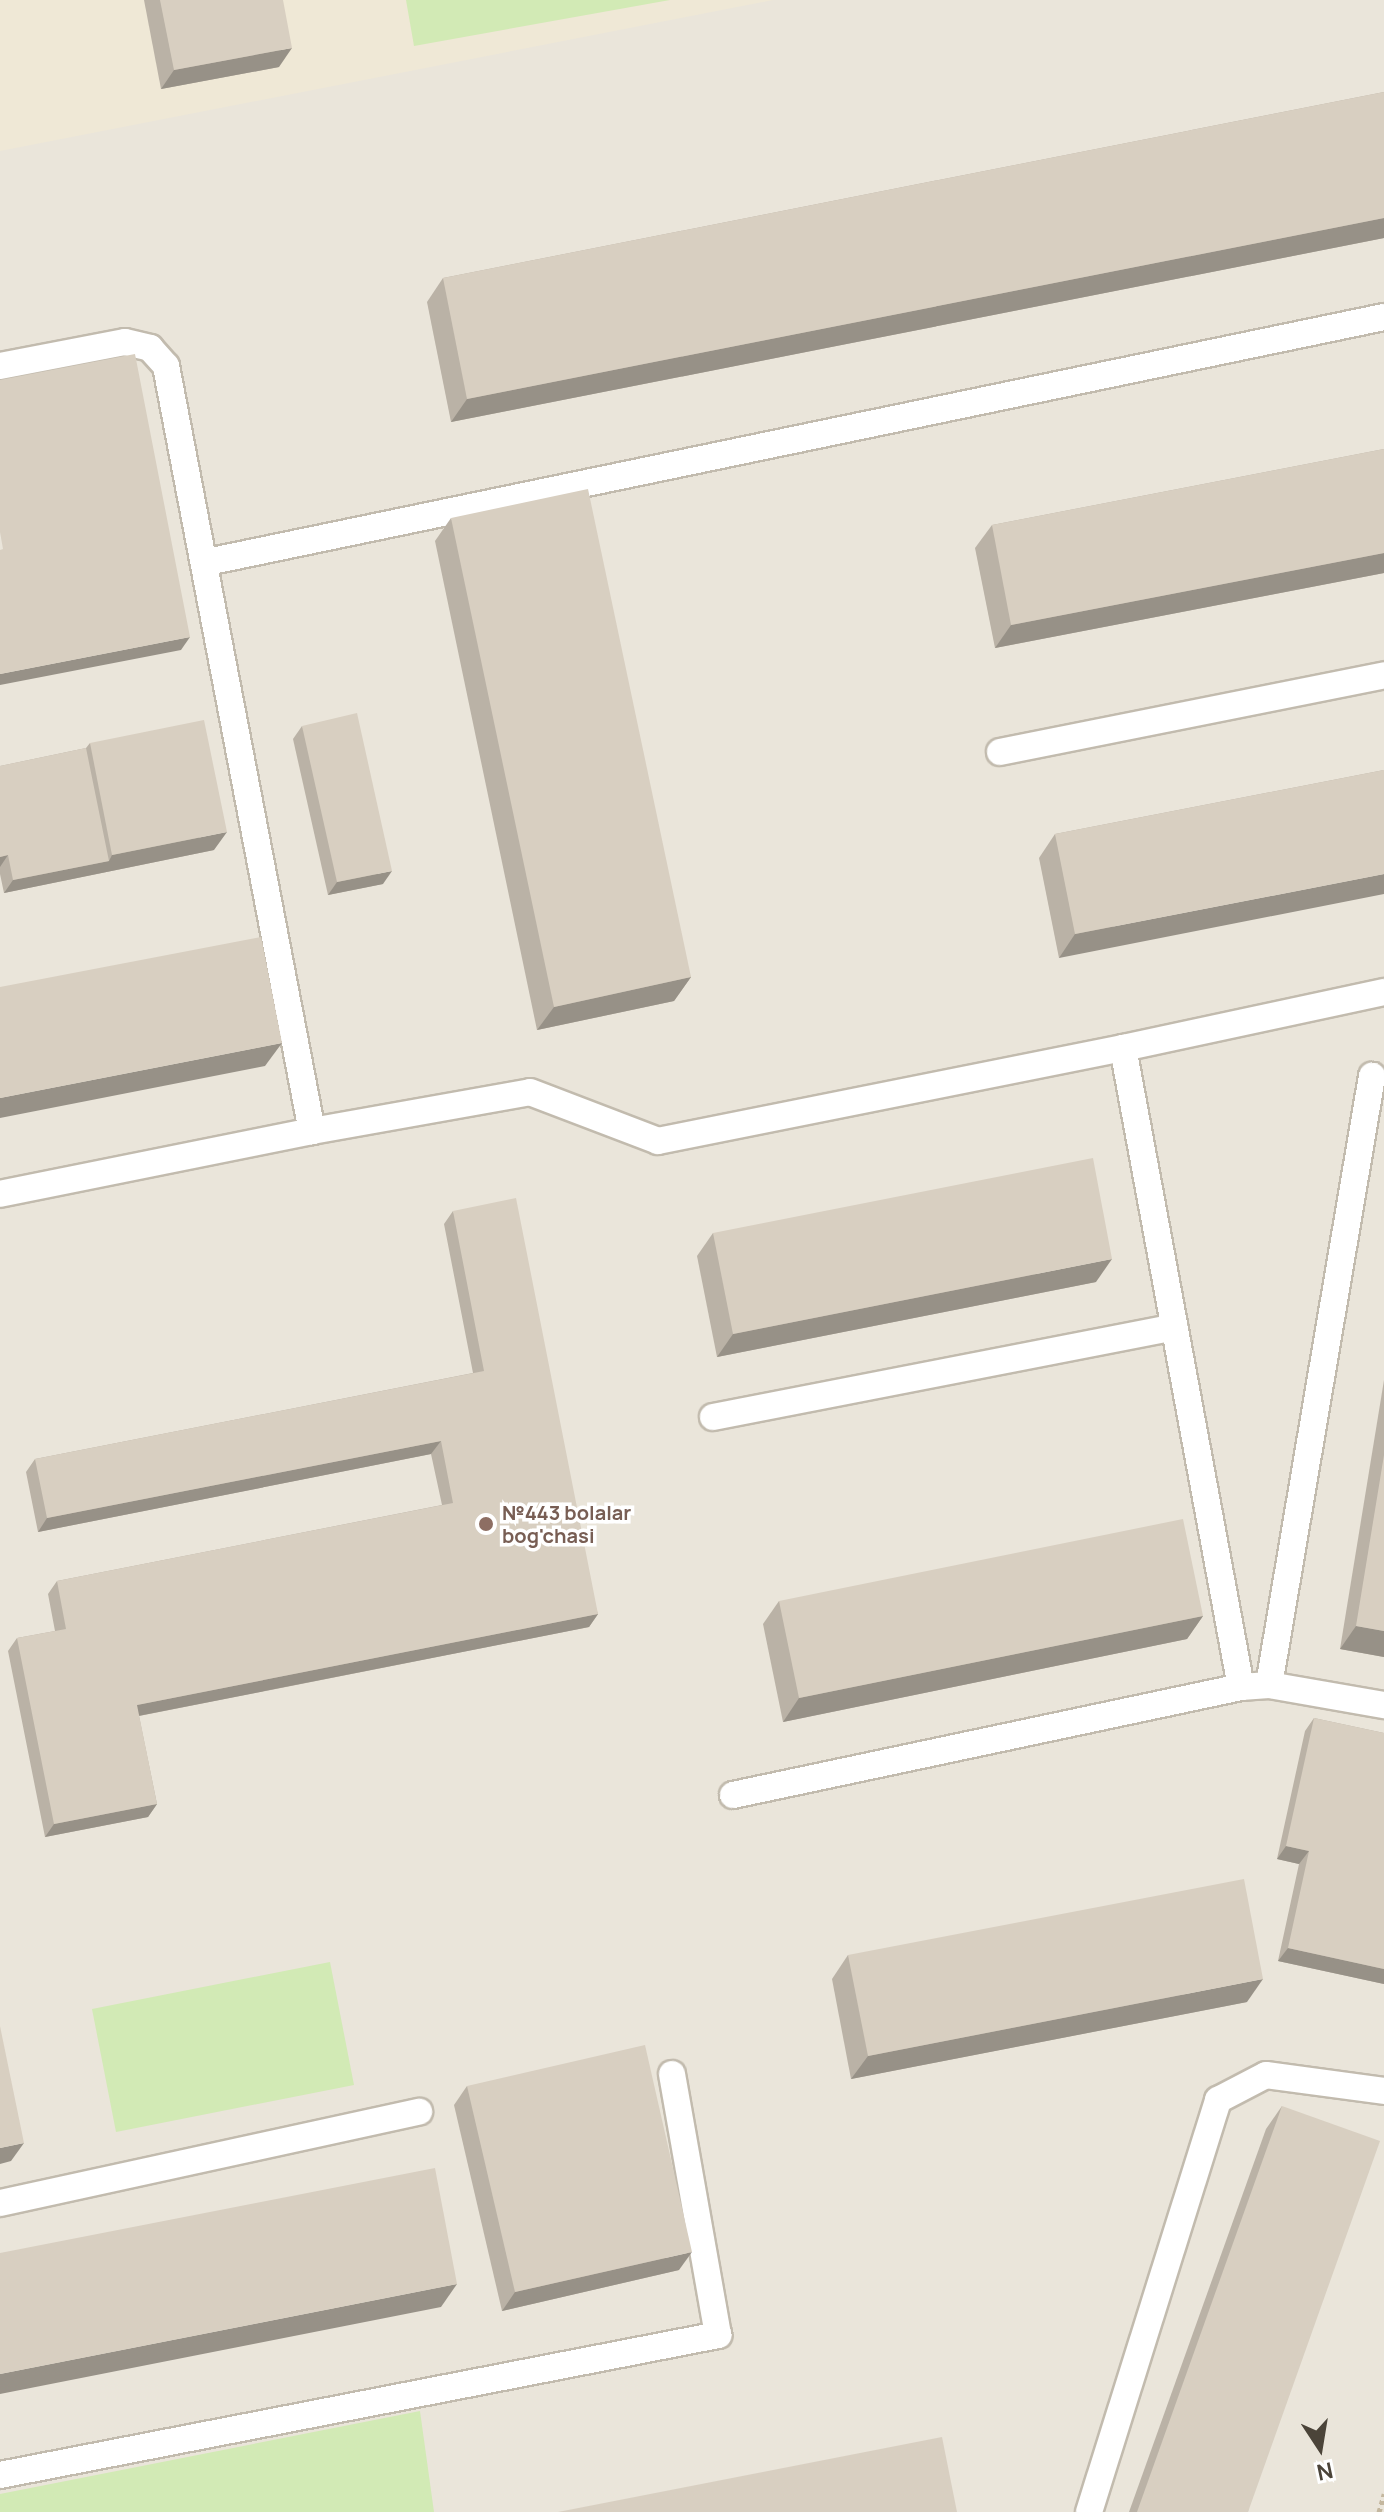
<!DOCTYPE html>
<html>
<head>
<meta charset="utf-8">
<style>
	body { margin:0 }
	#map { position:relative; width:1384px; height:2512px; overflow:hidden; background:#f6f3ec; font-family:Manrope,sans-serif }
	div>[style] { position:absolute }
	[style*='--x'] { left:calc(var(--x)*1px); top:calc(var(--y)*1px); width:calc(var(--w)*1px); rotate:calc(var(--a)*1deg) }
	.residential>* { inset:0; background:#eae5da }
	.education>* { inset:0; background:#efe8d6 }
	.green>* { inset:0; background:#d2eab5 }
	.path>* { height:5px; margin-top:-2.5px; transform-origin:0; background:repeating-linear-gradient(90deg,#c4b79f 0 4px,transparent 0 8px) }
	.roads { filter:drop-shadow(2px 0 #c2bbae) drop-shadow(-2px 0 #c2bbae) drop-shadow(0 2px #c2bbae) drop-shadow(0 -2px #c2bbae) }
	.lane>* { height:26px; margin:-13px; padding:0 13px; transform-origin:13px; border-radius:13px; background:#fff }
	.wall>* { inset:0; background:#bab2a6 }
	.shaded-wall>* { inset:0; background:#979187 }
	.building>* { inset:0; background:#d8cfc1 }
	.dots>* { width:22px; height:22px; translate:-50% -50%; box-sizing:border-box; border:4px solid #fff; border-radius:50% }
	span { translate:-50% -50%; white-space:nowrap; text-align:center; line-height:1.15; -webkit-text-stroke:7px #fff; paint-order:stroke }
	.education-label { font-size:20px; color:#785e54; font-weight:700 }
	.left { translate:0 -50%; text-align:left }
	.north { position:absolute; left:1280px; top:2408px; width:80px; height:80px; -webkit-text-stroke:6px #fff; paint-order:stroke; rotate:168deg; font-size:22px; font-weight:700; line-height:32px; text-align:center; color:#4b4439 }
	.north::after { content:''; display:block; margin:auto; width:28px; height:36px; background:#4b4439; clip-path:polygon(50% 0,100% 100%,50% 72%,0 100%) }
</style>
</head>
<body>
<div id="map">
	<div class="residential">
		<div style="clip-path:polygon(0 0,1384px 0,1384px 2512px,0 2512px)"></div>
	</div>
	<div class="education">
		<div style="clip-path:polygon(0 0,773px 0,0 151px)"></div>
	</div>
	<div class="green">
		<div style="clip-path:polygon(406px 0,670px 0,414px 46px)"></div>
		<div style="clip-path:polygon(330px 1962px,354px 2085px,116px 2132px,92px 2009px)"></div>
		<div style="clip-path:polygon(420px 2411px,434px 2512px,0 2512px,0 2494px)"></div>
	</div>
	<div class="path">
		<div style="--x:1379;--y:2512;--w:19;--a:-74"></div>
	</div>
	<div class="roads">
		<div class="lane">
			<div style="--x:0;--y:366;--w:127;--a:-10.9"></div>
			<div style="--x:125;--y:342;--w:26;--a:13"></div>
			<div style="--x:150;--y:348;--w:24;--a:48"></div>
			<div style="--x:166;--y:366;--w:779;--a:79.2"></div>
			<div style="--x:312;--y:1131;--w:318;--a:168.6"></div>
			<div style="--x:207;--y:562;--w:1202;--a:-11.76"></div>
			<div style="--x:1000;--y:752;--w:392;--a:-11.3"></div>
			<div style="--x:1123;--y:1048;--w:267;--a:-12.1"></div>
			<div style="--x:312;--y:1131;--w:221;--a:-10.1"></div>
			<div style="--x:530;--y:1092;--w:137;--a:20.9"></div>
			<div style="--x:658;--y:1141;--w:474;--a:-11.3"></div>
			<div style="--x:1123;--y:1048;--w:650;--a:79.54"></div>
			<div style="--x:1241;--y:1687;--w:28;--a:-4"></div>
			<div style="--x:1269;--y:1685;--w:117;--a:9.9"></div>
			<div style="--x:713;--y:1417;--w:470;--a:-11"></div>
			<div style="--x:1269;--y:1685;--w:618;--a:-80.4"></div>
			<div style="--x:733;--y:1795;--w:519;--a:-12"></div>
			<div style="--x:0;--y:2203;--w:429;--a:-12.3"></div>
			<div style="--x:0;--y:2475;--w:732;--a:-11.03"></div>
			<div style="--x:718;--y:2335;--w:265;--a:-100"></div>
			<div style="--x:1089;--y:2512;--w:432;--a:-72.6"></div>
			<div style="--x:1218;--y:2100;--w:54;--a:-27.5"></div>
			<div style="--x:1266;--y:2075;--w:119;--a:7.7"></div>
		</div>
	</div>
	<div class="wall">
		<div style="clip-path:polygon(144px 0,283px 0,279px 67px,161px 89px)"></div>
		<div style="clip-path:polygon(1384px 92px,1384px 238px,451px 422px,427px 302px,443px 278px)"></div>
		<div style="clip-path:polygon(1384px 449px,1384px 573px,995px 648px,975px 548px,992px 525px)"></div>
		<div style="clip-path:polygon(451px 518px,691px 977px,674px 1001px,537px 1030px,435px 541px)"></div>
		<div style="clip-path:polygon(302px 726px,383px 884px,328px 895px,293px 739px)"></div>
		<div style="clip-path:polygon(90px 743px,214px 850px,4px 893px,0 874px,0 766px,86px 748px)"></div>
		<div style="clip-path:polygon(1384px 770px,1059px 958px,1039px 858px,1055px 834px)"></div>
		<div style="clip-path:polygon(453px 1211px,598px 1614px,589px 1627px,139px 1716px,157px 1804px,148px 1817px,45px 1837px,8px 1651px,17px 1638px,55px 1631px,48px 1594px,57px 1581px,442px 1505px,431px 1454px,38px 1532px,26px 1472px,35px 1459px,473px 1373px,444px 1224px)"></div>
		<div style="clip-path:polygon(713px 1233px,1096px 1282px,717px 1357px,697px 1256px)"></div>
		<div style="clip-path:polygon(1384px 1380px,1384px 1657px,1340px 1649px)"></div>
		<div style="clip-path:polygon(779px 1601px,1203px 1616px,1187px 1639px,783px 1722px,763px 1624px)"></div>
		<div style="clip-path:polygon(1314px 1718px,1384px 1733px,1384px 1984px,1278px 1961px,1299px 1864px,1277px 1859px,1305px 1731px)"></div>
		<div style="clip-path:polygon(848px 1955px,1247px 2002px,851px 2079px,832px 1979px)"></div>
		<div style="clip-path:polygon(467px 2086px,679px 2270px,502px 2311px,454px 2105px)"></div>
		<div style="clip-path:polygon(1282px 2106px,1248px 2512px,1129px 2512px,1266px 2129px)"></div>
	</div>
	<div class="shaded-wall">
		<div style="clip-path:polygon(292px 48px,279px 67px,161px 89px,174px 70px)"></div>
		<div style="clip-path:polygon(1384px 218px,1384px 238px,451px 422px,467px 399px)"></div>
		<div style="clip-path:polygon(1384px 553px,1384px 573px,995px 648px,1011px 625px)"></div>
		<div style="clip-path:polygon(190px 637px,181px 650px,0 685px,0 674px)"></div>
		<div style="clip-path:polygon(227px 832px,214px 850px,4px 893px,13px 880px,109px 861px,112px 855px)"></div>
		<div style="clip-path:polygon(8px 855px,0 867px,0 857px)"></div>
		<div style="clip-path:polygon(392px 871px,383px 884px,328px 895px,337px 882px)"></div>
		<div style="clip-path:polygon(1384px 874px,1384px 894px,1059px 958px,1075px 934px)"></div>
		<div style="clip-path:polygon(691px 977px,674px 1001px,537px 1030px,554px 1007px)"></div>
		<div style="clip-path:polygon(282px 1043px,265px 1066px,0 1118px,0 1098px)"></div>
		<div style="clip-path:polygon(1112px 1259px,1096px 1282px,717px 1357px,733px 1334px)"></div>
		<div style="clip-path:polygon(441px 1441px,431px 1454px,38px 1532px,47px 1518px)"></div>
		<div style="clip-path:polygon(598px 1614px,589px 1627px,128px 1718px,137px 1705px)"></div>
		<div style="clip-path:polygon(1203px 1616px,1187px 1639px,783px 1722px,799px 1698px)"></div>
		<div style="clip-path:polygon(1356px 1626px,1384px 1631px,1384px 1657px,1340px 1649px)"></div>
		<div style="clip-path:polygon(157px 1804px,148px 1817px,45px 1837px,54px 1824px)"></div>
		<div style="clip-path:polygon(1286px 1846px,1309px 1851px,1299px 1864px,1277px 1859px)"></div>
		<div style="clip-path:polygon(1288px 1948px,1384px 1969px,1384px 1984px,1278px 1961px)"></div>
		<div style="clip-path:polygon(1263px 1979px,1247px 2002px,851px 2079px,868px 2056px)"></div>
		<div style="clip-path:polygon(24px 2143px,11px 2161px,0 2164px,0 2148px)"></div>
		<div style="clip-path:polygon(692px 2252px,679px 2270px,502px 2311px,515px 2292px)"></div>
		<div style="clip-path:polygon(457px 2284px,441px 2307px,0 2394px,0 2374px)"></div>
	</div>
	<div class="building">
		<div style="clip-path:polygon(160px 0,283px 0,292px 48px,174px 70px)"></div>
		<div style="clip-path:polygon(1384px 92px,1384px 218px,467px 399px,443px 278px)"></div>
		<div style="clip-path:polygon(135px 354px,190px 637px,0 674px,0 550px,3px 549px,0 532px,0 380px)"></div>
		<div style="clip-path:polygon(1384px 449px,1384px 553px,1011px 625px,992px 525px)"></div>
		<div style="clip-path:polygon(588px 489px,691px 977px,554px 1007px,451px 518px)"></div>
		<div style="clip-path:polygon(357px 713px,392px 871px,337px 882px,302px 726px)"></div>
		<div style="clip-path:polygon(204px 720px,227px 832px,112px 855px,90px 743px)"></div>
		<div style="clip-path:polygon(86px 748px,109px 861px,13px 880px,8px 855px,0 857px,0 766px)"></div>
		<div style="clip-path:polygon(1384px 770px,1384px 874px,1075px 934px,1055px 834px)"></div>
		<div style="clip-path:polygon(261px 937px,282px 1043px,0 1098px,0 987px)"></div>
		<div style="clip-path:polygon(1093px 1158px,1112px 1259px,733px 1334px,713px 1233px)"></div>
		<div style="clip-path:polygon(516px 1198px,598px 1614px,137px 1705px,157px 1804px,54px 1824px,17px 1638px,66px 1629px,57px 1581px,453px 1503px,441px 1441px,47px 1518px,35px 1459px,484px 1371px,453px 1211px)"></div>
		<div style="clip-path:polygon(1384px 1455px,1384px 1631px,1356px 1626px)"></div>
		<div style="clip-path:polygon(1183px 1519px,1203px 1616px,799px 1698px,779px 1601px)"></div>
		<div style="clip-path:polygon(1314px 1718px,1384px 1733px,1384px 1969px,1288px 1948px,1309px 1851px,1286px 1846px)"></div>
		<div style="clip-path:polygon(1244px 1879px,1263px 1979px,868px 2056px,848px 1955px)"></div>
		<div style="clip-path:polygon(0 2026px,24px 2143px,0 2148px)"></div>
		<div style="clip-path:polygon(645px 2045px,692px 2252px,515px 2292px,467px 2086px)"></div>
		<div style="clip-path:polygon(1282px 2106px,1380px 2141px,1248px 2512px,1137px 2512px)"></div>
		<div style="clip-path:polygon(435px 2168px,457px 2284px,0 2374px,0 2253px)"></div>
		<div style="clip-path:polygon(942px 2437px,957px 2512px,558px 2512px)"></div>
	</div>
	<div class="dots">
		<div style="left:486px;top:1524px;background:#8d6e63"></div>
	</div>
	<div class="education-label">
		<span class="left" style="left:502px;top:1524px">№443 bolalar<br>bog'chasi</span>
	</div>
	<div class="north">N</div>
</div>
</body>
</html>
